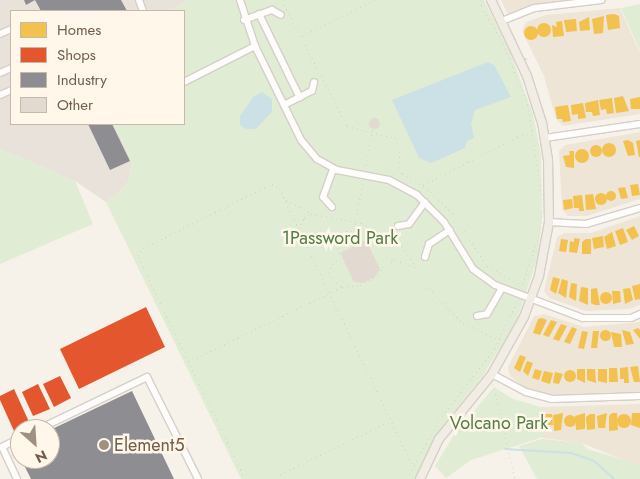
<!DOCTYPE html>
<html>
<head>
<meta charset="utf-8">
<style>
	body { margin:0 }
	#map { position:relative; width:640px; height:479px; overflow:hidden; background:#f6f2e9; font-family:Jost,sans-serif }
	div>[style] { position:absolute }
	[style*='--x'] { left:calc(var(--x)*1px); top:calc(var(--y)*1px); width:calc(var(--w)*1px); rotate:calc(var(--a)*1deg) }
	.residential>* { inset:0; background:#efe5d7 }
	.industrial>* { inset:0; background:#e8e2da }
	.green>* { inset:0; background:#e1ecd4 }
	.water>* { inset:0; background:#cbe1e5 }
	.homes>* { inset:0; background:#f2c14e }
	.round { border-radius:50% }
	.shops>* { inset:0; background:#e4572e }
	.industry>* { inset:0; background:#8d8d92 }
	.stream>* { height:2px; margin:-1px; padding:0 1px; transform-origin:1px; border-radius:1px; background:#cbe1e5 }
	.building>* { inset:0; background:#e2dad1 }
	.path>* { height:1px; margin-top:-0.5px; transform-origin:0; background:repeating-linear-gradient(90deg,#d6d0ca 0 1px,transparent 0 5px) }
	.roads { filter:drop-shadow(1px 0 #d5cfc8) drop-shadow(-1px 0 #d5cfc8) drop-shadow(0 1px #d5cfc8) drop-shadow(0 -1px #d5cfc8) }
	.minor>* { height:6px; margin:-3px; padding:0 3px; transform-origin:3px; border-radius:3px; background:#fefdfc }
	.major>* { height:8px; margin:-4px; padding:0 4px; transform-origin:4px; border-radius:4px; background:#f1ede5 }
	.dots>* { width:14px; height:14px; translate:-50% -50%; box-sizing:border-box; border:2px solid #fef7ea; border-radius:50% }
	span { translate:-50% -50%; white-space:nowrap; text-align:center; line-height:1.15; -webkit-text-stroke:5px #fef7ea; paint-order:stroke }
	.park-label { font-size:18px; color:#537c46 }
	.poi-label { font-size:18px; color:#725c4b }
	.left { translate:0 -50%; text-align:left }
	.legend { position:absolute; left:10px; top:10px; width:175px; height:115px; box-sizing:border-box; background:#fef7ea; border:1px solid #c6b9aa; margin:0; padding:6px 9px; list-style:none; font-size:15px; color:#725c4b }
	.legend li { display:flex; align-items:center; gap:10px; height:25px }
	.legend b { width:25px; border:1px solid #c6b9aa }
	.north { position:absolute; left:10px; top:419px; width:50px; height:50px; box-sizing:border-box; background:#fef7ea; border:1px solid #c6b9aa; border-radius:50%; rotate:154deg; font-size:14px; font-weight:700; line-height:20px; text-align:center; color:#725c4b }
	.north::after { content:''; display:block; margin:auto; width:18px; height:22px; background:#a09082; clip-path:polygon(50% 0,100% 100%,50% 72%,0 100%) }
</style>
</head>
<body>
<div id="map">
	<div class="residential">
		<div style="clip-path:polygon(501px 0,572px 0,529px 6px,508px 14px)"></div>
		<div style="clip-path:polygon(620px 8px,640px 53px,640px 114px,563px 126px,556px 119px,544px 76px,522px 31px,526px 22px,546px 15px)"></div>
		<div style="clip-path:polygon(640px 132px,640px 199px,587px 216px,568px 216px,562px 209px,559px 151px,565px 145px)"></div>
		<div style="clip-path:polygon(640px 216px,640px 305px,629px 309px,586px 311px,549px 298px,544px 291px,557px 237px,565px 233px,591px 233px)"></div>
		<div style="clip-path:polygon(544px 314px,584px 327px,640px 322px,640px 394px,546px 396px,531px 392px,510px 376px,508px 367px,534px 316px)"></div>
		<div style="clip-path:polygon(640px 404px,640px 467px,582px 443px,543px 438px,541px 407px)"></div>
	</div>
	<div class="industrial">
		<div style="clip-path:polygon(0 0,190px 0,167px 11px,11px 11px,11px 124px,114px 124px,132px 162px,129px 180px,122px 190px,106px 202px,75px 181px,0 149px)"></div>
	</div>
	<div class="green">
		<div style="clip-path:polygon(190px 0,484px 0,510px 52px,533px 114px,541px 155px,542px 217px,538px 257px,516px 322px,484px 374px,442px 427px,415px 479px,241px 479px,106px 202px,122px 190px,129px 180px,132px 162px,114px 124px,184px 124px,184px 11px,167px 11px)"></div>
		<div style="clip-path:polygon(640px 4px,640px 51px,621px 8px)"></div>
		<div style="clip-path:polygon(0 149px,75px 181px,93px 224px,0 264px)"></div>
		<div style="clip-path:polygon(494px 387px,513px 399px,541px 407px,543px 437px,471px 460px,446px 478px,435px 466px,454px 435px)"></div>
		<div style="clip-path:polygon(542px 439px,582px 443px,587px 449px,640px 465px,640px 479px,537px 479px,519px 446px)"></div>
	</div>
	<div class="water">
		<div style="clip-path:polygon(488px 62px,494px 65px,511px 97px,475px 110px,471px 124px,474px 138px,467px 141px,465px 148px,431px 163px,419px 158px,392px 100px)"></div>
		<div style="clip-path:polygon(262px 92px,272px 99px,272px 112px,256px 129px,246px 129px,240px 125px,240px 116px,253px 97px)"></div>
	</div>
	<div class="homes">
		<div style="clip-path:polygon(614px 14px,619px 16px,620px 28px,608px 30px,606px 15px)"></div>
		<div style="clip-path:polygon(604px 16px,603px 33px,594px 34px,592px 19px)"></div>
		<div style="clip-path:polygon(589px 17px,590px 30px,580px 31px,579px 22px)"></div>
		<div style="clip-path:polygon(576px 19px,577px 31px,566px 32px,564px 20px)"></div>
		<div style="clip-path:polygon(562px 21px,564px 36px,553px 37px,552px 25px,557px 27px,556px 22px)"></div>
		<div class="round" style="left:537px;top:23px;width:14px;height:14px"></div>
		<div class="round" style="left:524px;top:26px;width:14px;height:14px"></div>
		<div style="clip-path:polygon(623px 96px,629px 111px,616px 113px,614px 98px)"></div>
		<div style="clip-path:polygon(640px 97px,640px 109px,631px 109px,630px 99px)"></div>
		<div style="clip-path:polygon(612px 98px,614px 113px,607px 114px,606px 109px,601px 110px,599px 100px)"></div>
		<div style="clip-path:polygon(598px 100px,600px 115px,593px 116px,592px 112px,586px 112px,585px 103px)"></div>
		<div style="clip-path:polygon(583px 103px,586px 118px,578px 119px,578px 114px,572px 115px,571px 105px)"></div>
		<div style="clip-path:polygon(568px 105px,571px 121px,563px 122px,562px 119px,557px 119px,555px 107px)"></div>
		<div style="clip-path:polygon(628px 140px,633px 143px,635px 155px,628px 156px,623px 141px)"></div>
		<div style="clip-path:polygon(640px 140px,640px 157px,639px 157px,636px 141px)"></div>
		<div class="round" style="left:602px;top:143px;width:14px;height:14px"></div>
		<div class="round" style="left:590px;top:145px;width:12px;height:12px"></div>
		<div class="round" style="left:575px;top:149px;width:14px;height:14px"></div>
		<div style="clip-path:polygon(569px 151px,574px 151px,574px 168px,566px 167px,563px 156px,570px 155px)"></div>
		<div style="clip-path:polygon(638px 184px,640px 195px,632px 196px,630px 185px)"></div>
		<div style="clip-path:polygon(625px 187px,628px 198px,621px 199px,618px 188px)"></div>
		<div class="round" style="left:606px;top:191px;width:10px;height:10px"></div>
		<div class="round" style="left:595px;top:193px;width:12px;height:12px"></div>
		<div style="clip-path:polygon(593px 194px,596px 209px,586px 210px,585px 195px)"></div>
		<div style="clip-path:polygon(582px 195px,584px 211px,579px 211px,579px 208px,574px 208px,573px 196px)"></div>
		<div style="clip-path:polygon(572px 199px,573px 208px,564px 210px,563px 200px)"></div>
		<div style="clip-path:polygon(634px 226px,639px 236px,632px 240px,626px 230px)"></div>
		<div style="clip-path:polygon(623px 228px,628px 242px,620px 245px,615px 231px)"></div>
		<div style="clip-path:polygon(612px 232px,616px 246px,607px 249px,604px 237px)"></div>
		<div style="clip-path:polygon(603px 236px,604px 247px,594px 249px,592px 238px)"></div>
		<div style="clip-path:polygon(574px 238px,580px 239px,577px 253px,569px 252px,570px 241px,574px 242px)"></div>
		<div style="clip-path:polygon(561px 239px,568px 240px,566px 252px,559px 251px)"></div>
		<div style="clip-path:polygon(586px 239px,591px 239px,591px 254px,582px 254px,582px 242px)"></div>
		<div style="clip-path:polygon(553px 277px,560px 279px,556px 294px,550px 290px)"></div>
		<div style="clip-path:polygon(562px 279px,568px 281px,566px 298px,558px 293px)"></div>
		<div style="clip-path:polygon(571px 283px,577px 284px,576px 301px,569px 297px)"></div>
		<div style="clip-path:polygon(640px 284px,640px 299px,635px 300px,632px 286px)"></div>
		<div style="clip-path:polygon(581px 287px,588px 288px,588px 305px,579px 301px)"></div>
		<div style="clip-path:polygon(597px 288px,600px 305px,595px 305px,591px 303px,591px 289px)"></div>
		<div style="clip-path:polygon(630px 288px,633px 300px,625px 304px,623px 289px)"></div>
		<div style="clip-path:polygon(612px 291px,620px 291px,621px 302px,613px 304px)"></div>
		<div class="round" style="left:600px;top:292px;width:12px;height:12px"></div>
		<div style="clip-path:polygon(542px 318px,547px 320px,540px 335px,533px 333px,538px 319px)"></div>
		<div style="clip-path:polygon(551px 320px,557px 322px,549px 337px,543px 335px)"></div>
		<div style="clip-path:polygon(561px 324px,567px 326px,559px 341px,553px 339px)"></div>
		<div style="clip-path:polygon(572px 327px,577px 329px,570px 344px,564px 342px)"></div>
		<div style="clip-path:polygon(638px 328px,640px 330px,640px 339px,633px 330px)"></div>
		<div class="round" style="left:599.5px;top:329.5px;width:11px;height:11px"></div>
		<div style="clip-path:polygon(622px 330px,630px 332px,634px 344px,626px 345px)"></div>
		<div style="clip-path:polygon(582px 331px,588px 332px,584px 349px,578px 348px)"></div>
		<div style="clip-path:polygon(593px 331px,599px 331px,597px 348px,591px 348px)"></div>
		<div style="clip-path:polygon(611px 332px,621px 334px,622px 347px,614px 347px)"></div>
		<div style="clip-path:polygon(520px 355px,526px 357px,520px 372px,514px 368px)"></div>
		<div style="clip-path:polygon(527px 361px,533px 363px,528px 376px,523px 371px)"></div>
		<div style="clip-path:polygon(638px 366px,640px 382px,634px 382px,630px 367px)"></div>
		<div style="clip-path:polygon(628px 367px,629px 383px,624px 383px,624px 379px,620px 379px,620px 368px)"></div>
		<div style="clip-path:polygon(609px 368px,617px 368px,618px 382px,609px 382px)"></div>
		<div style="clip-path:polygon(535px 369px,542px 371px,539px 380px,532px 378px)"></div>
		<div style="clip-path:polygon(577px 369px,585px 369px,585px 383px,577px 379px)"></div>
		<div style="clip-path:polygon(587px 369px,595px 369px,596px 383px,587px 380px)"></div>
		<div style="clip-path:polygon(598px 369px,607px 369px,607px 383px,598px 381px)"></div>
		<div class="round" style="left:564px;top:370px;width:12px;height:12px"></div>
		<div style="clip-path:polygon(544px 371px,553px 373px,550px 384px,541px 381px)"></div>
		<div style="clip-path:polygon(555px 372px,563px 374px,559px 384px,553px 383px)"></div>
		<div style="clip-path:polygon(563px 413px,561px 430px,554px 431px,553px 415px)"></div>
		<div style="clip-path:polygon(585px 413px,585px 429px,576px 430px,575px 416px)"></div>
		<div style="clip-path:polygon(607px 413px,605px 428px,598px 428px,597px 416px)"></div>
		<div style="clip-path:polygon(612px 413px,617px 413px,618px 430px,609px 431px,609px 416px)"></div>
		<div style="clip-path:polygon(632px 413px,640px 413px,640px 428px,631px 425px)"></div>
		<div style="clip-path:polygon(543px 414px,552px 414px,553px 425px,543px 425px)"></div>
		<div style="clip-path:polygon(590px 414px,595px 414px,595px 429px,587px 430px,586px 417px)"></div>
		<div class="round" style="left:617px;top:414px;width:14px;height:14px"></div>
		<div class="round" style="left:564px;top:415px;width:12px;height:12px"></div>
	</div>
	<div class="shops">
		<div style="clip-path:polygon(146px 307px,165px 347px,79px 389px,60px 349px)"></div>
		<div style="clip-path:polygon(60px 376px,71px 398px,54px 407px,43px 384px)"></div>
		<div style="clip-path:polygon(38px 384px,50px 409px,33px 416px,22px 392px)"></div>
		<div style="clip-path:polygon(14px 389px,30px 424px,14px 431px,0 400px,0 396px)"></div>
	</div>
	<div class="industry">
		<div style="clip-path:polygon(24px 0,121px 0,127px 11px,41px 11px,35px 0,26px 5px)"></div>
		<div style="clip-path:polygon(88px 124px,112px 124px,130px 161px,110px 170px)"></div>
		<div style="clip-path:polygon(132px 391px,174px 479px,31px 479px,21px 459px,50px 459px,50px 430px)"></div>
	</div>
	<div class="stream">
		<div style="--x:524;--y:59;--w:2;--a:0"></div>
		<div style="--x:505;--y:449;--w:66;--a:3.5"></div>
		<div style="--x:571;--y:453;--w:24;--a:19"></div>
		<div style="--x:594;--y:461;--w:27;--a:42"></div>
	</div>
	<div class="building">
		<div class="round" style="left:368.5px;top:117.5px;width:11px;height:11px"></div>
		<div style="clip-path:polygon(366px 240px,380px 269px,375px 277px,363px 283px,354px 282px,340px 253px)"></div>
	</div>
	<div class="path">
		<div style="--x:282;--y:0;--w:142;--a:62.7"></div>
		<div style="--x:347;--y:126;--w:49;--a:14"></div>
		<div style="--x:395;--y:138;--w:10;--a:61"></div>
		<div style="--x:400;--y:147;--w:21;--a:93"></div>
		<div style="--x:399;--y:168;--w:6;--a:59"></div>
		<div style="--x:402;--y:173;--w:35;--a:33"></div>
		<div style="--x:431;--y:192;--w:31;--a:45"></div>
		<div style="--x:453;--y:214;--w:62;--a:56.8"></div>
		<div style="--x:487;--y:266;--w:39;--a:29"></div>
		<div style="--x:482;--y:0;--w:6;--a:99"></div>
		<div style="--x:481;--y:6;--w:39;--a:59"></div>
		<div style="--x:501;--y:39;--w:71;--a:67.8"></div>
		<div style="--x:528;--y:105;--w:96;--a:81.6"></div>
		<div style="--x:302;--y:36;--w:81;--a:-26.3"></div>
		<div style="--x:365;--y:170;--w:42;--a:-79"></div>
		<div style="--x:423;--y:185;--w:106;--a:-27.1"></div>
		<div style="--x:517;--y:137;--w:15;--a:-16"></div>
		<div style="--x:286;--y:200;--w:28;--a:27"></div>
		<div style="--x:299;--y:229;--w:12;--a:-66"></div>
		<div style="--x:304;--y:218;--w:8;--a:-30"></div>
		<div style="--x:311;--y:214;--w:52;--a:10"></div>
		<div style="--x:362;--y:223;--w:46;--a:29.9"></div>
		<div style="--x:402;--y:246;--w:23;--a:56"></div>
		<div style="--x:354;--y:229;--w:48;--a:-79.2"></div>
		<div style="--x:341;--y:286;--w:8;--a:-150"></div>
		<div style="--x:334;--y:282;--w:10;--a:-119"></div>
		<div style="--x:329;--y:273;--w:9;--a:-72"></div>
		<div style="--x:332;--y:264;--w:10;--a:-37"></div>
		<div style="--x:340;--y:258;--w:15;--a:-101"></div>
		<div style="--x:337;--y:243;--w:15;--a:-53"></div>
		<div style="--x:346;--y:231;--w:12;--a:0"></div>
		<div style="--x:358;--y:231;--w:17;--a:45"></div>
		<div style="--x:370;--y:243;--w:8;--a:-23"></div>
		<div style="--x:377;--y:240;--w:9;--a:18"></div>
		<div style="--x:386;--y:243;--w:8;--a:45"></div>
		<div style="--x:392;--y:249;--w:11;--a:90"></div>
		<div style="--x:521;--y:289;--w:60;--a:-71.6"></div>
		<div style="--x:540;--y:232;--w:21;--a:-85"></div>
		<div style="--x:188;--y:362;--w:171;--a:-26"></div>
		<div style="--x:342;--y:287;--w:18;--a:-6"></div>
		<div style="--x:360;--y:285;--w:21;--a:-28"></div>
		<div style="--x:379;--y:275;--w:9;--a:-69"></div>
		<div style="--x:382;--y:267;--w:15;--a:-28"></div>
		<div style="--x:395;--y:260;--w:21;--a:19"></div>
		<div style="--x:415;--y:267;--w:35;--a:55"></div>
		<div style="--x:435;--y:296;--w:39;--a:44"></div>
		<div style="--x:463;--y:323;--w:40;--a:25"></div>
		<div style="--x:493;--y:384;--w:98;--a:77"></div>
		<div style="--x:245;--y:479;--w:249;--a:-115.7"></div>
		<div style="--x:137;--y:255;--w:9;--a:-49"></div>
		<div style="--x:143;--y:248;--w:144;--a:-26.4"></div>
		<div style="--x:272;--y:184;--w:8;--a:30"></div>
		<div style="--x:279;--y:188;--w:309;--a:64.3"></div>
		<div style="--x:271;--y:479;--w:132;--a:-26"></div>
		<div style="--x:407;--y:479;--w:67;--a:-61.5"></div>
		<div style="--x:439;--y:420;--w:91;--a:-52.1"></div>
		<div style="--x:495;--y:348;--w:53;--a:-64.4"></div>
	</div>
	<div class="roads">
		<div class="minor">
			<div style="--x:139;--y:0;--w:12;--a:70"></div>
			<div style="--x:240;--y:0;--w:48;--a:71.9"></div>
			<div style="--x:255;--y:46;--w:105;--a:63.9"></div>
			<div style="--x:301;--y:140;--w:25;--a:50"></div>
			<div style="--x:317;--y:159;--w:23;--a:29"></div>
			<div style="--x:337;--y:170;--w:53;--a:10.9"></div>
			<div style="--x:389;--y:180;--w:32;--a:28"></div>
			<div style="--x:417;--y:195;--w:38;--a:45"></div>
			<div style="--x:444;--y:222;--w:55;--a:58.3"></div>
			<div style="--x:473;--y:269;--w:27;--a:36"></div>
			<div style="--x:495;--y:285;--w:94;--a:20.6"></div>
			<div style="--x:583;--y:318;--w:48;--a:0"></div>
			<div style="--x:631;--y:318;--w:10;--a:-24"></div>
			<div style="--x:259;--y:14;--w:93;--a:64"></div>
			<div style="--x:244;--y:20;--w:30;--a:-20"></div>
			<div style="--x:272;--y:10;--w:10;--a:29"></div>
			<div style="--x:502;--y:21;--w:35;--a:-22"></div>
			<div style="--x:535;--y:8;--w:67;--a:-6.8"></div>
			<div style="--x:0;--y:34;--w:12;--a:-24"></div>
			<div style="--x:0;--y:73;--w:12;--a:-24"></div>
			<div style="--x:184;--y:82;--w:80;--a:-26.9"></div>
			<div style="--x:0;--y:95;--w:12;--a:-24"></div>
			<div style="--x:284;--y:105;--w:31;--a:-27"></div>
			<div style="--x:312;--y:91;--w:9;--a:-77"></div>
			<div style="--x:545;--y:138;--w:96;--a:-8.4"></div>
			<div style="--x:332;--y:207;--w:13;--a:-132"></div>
			<div style="--x:323;--y:197;--w:30;--a:-70"></div>
			<div style="--x:549;--y:222;--w:37;--a:3"></div>
			<div style="--x:586;--y:224;--w:56;--a:-16.5"></div>
			<div style="--x:398;--y:226;--w:11;--a:-10"></div>
			<div style="--x:409;--y:224;--w:27;--a:-54"></div>
			<div style="--x:425;--y:257;--w:14;--a:-73"></div>
			<div style="--x:429;--y:244;--w:25;--a:-34"></div>
			<div style="--x:477;--y:316;--w:10;--a:-11"></div>
			<div style="--x:487;--y:314;--w:30;--a:-60"></div>
			<div style="--x:492;--y:374;--w:38;--a:28"></div>
			<div style="--x:526;--y:392;--w:27;--a:15"></div>
			<div style="--x:552;--y:399;--w:88;--a:-2"></div>
			<div style="--x:39;--y:429;--w:120;--a:-25.7"></div>
			<div style="--x:147;--y:377;--w:114;--a:63.4"></div>
			<div style="--x:17;--y:479;--w:35;--a:-115"></div>
			<div style="--x:2;--y:447;--w:20;--a:-27"></div>
		</div>
		<div class="major">
			<div style="--x:420;--y:479;--w:44;--a:-64.6"></div>
			<div style="--x:439;--y:439;--w:84;--a:-50.8"></div>
			<div style="--x:492;--y:374;--w:65;--a:-60.7"></div>
			<div style="--x:524;--y:317;--w:44;--a:-69.9"></div>
			<div style="--x:539;--y:276;--w:55;--a:-79.5"></div>
			<div style="--x:549;--y:222;--w:62;--a:-90.9"></div>
			<div style="--x:548;--y:160;--w:37;--a:-99"></div>
			<div style="--x:542;--y:123;--w:49;--a:-107.7"></div>
			<div style="--x:527;--y:76;--w:84;--a:-115.3"></div>
		</div>
	</div>
	<div class="dots">
		<div style="left:104px;top:445px;background:#a09082"></div>
	</div>
	<div class="park-label">
		<span style="left:340px;top:238px">1Password Park</span>
		<span style="left:499px;top:423px">Volcano Park</span>
	</div>
	<div class="poi-label">
		<span class="left" style="left:114px;top:445px">Element5</span>
	</div>
	<ul class="legend">
	<li><b style="height:14px;background:#f2c14e"></b>Homes</li>
	<li><b style="height:14px;background:#e4572e"></b>Shops</li>
	<li><b style="height:14px;background:#8d8d92"></b>Industry</li>
	<li><b style="height:14px;background:#e2dad1"></b>Other</li>
	</ul>
	<div class="north">N</div>
</div>
</body>
</html>
